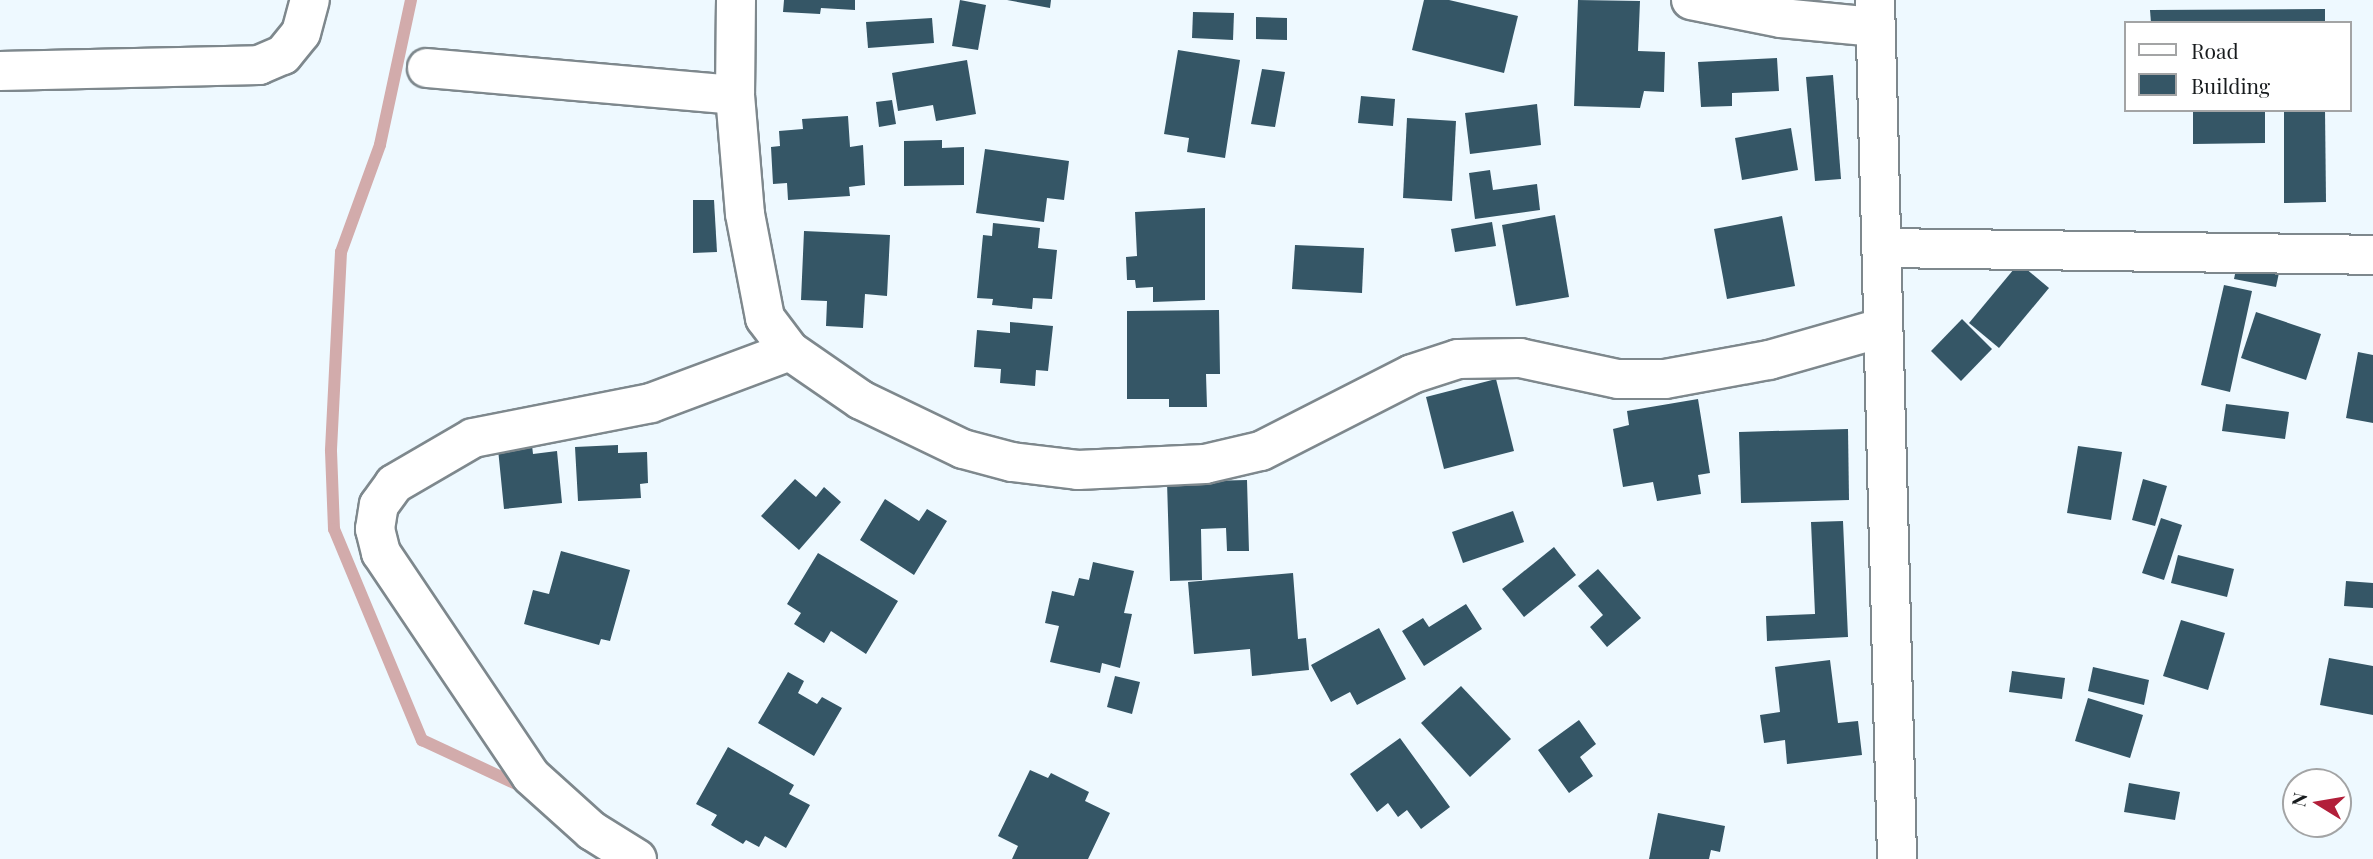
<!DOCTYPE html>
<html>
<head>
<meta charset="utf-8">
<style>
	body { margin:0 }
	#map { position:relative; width:2373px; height:859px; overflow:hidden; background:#eef9ff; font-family:"Playfair Display",serif }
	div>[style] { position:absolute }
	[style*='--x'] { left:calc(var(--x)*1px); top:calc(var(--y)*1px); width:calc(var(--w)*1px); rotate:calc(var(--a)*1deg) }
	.stream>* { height:12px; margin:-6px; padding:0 6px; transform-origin:6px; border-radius:6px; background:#d2abab }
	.building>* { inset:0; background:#355666 }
	.roads { filter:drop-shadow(2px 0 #7e888d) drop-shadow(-2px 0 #7e888d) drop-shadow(0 2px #7e888d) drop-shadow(0 -2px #7e888d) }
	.minor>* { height:38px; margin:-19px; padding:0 19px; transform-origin:19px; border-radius:19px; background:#fff }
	span { translate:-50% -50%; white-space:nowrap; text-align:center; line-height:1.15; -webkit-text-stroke:7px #fff; paint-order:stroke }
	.legend { position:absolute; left:2124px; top:21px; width:228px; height:91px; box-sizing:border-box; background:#fff; border:2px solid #a3a4a5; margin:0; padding:9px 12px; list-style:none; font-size:21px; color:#181c1e }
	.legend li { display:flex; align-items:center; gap:14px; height:35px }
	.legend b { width:35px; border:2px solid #a3a4a5 }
	.north { position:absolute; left:2282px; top:768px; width:70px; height:70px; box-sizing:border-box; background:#fff; border:2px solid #a3a4a5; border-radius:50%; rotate:281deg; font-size:19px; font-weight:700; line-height:28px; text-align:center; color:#181c1e }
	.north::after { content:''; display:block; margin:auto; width:24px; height:32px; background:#b21f3a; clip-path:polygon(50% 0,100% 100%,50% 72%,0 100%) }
</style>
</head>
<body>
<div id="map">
	<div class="stream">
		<div style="--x:411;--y:0;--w:148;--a:102.1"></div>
		<div style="--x:380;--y:145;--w:114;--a:110"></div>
		<div style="--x:341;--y:252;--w:199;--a:92.9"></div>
		<div style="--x:331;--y:451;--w:78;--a:87.8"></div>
		<div style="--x:334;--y:529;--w:229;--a:67.4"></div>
		<div style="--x:422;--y:740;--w:114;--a:25"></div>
	</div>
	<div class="building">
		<div style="clip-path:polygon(784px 0,855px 0,855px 10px,821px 8px,820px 14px,783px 12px)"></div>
		<div style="clip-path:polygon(960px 0,986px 5px,978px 50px,952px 46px)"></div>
		<div style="clip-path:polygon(1007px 0,1051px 0,1050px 8px)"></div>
		<div style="clip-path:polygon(1424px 0,1449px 0,1518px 16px,1504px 73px,1412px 50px)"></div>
		<div style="clip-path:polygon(1578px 0,1640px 1px,1638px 51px,1665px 52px,1664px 92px,1644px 91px,1640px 108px,1574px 106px)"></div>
		<div style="clip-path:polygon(2325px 9px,2325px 23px,2151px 23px,2150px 10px)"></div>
		<div style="clip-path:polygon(1193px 12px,1234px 13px,1233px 40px,1192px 38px)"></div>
		<div style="clip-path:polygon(1256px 17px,1287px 18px,1287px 40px,1256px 39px)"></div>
		<div style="clip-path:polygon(932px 18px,934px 43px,868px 48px,866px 22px)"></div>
		<div style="clip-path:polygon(1178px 50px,1240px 60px,1225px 158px,1187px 152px,1189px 138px,1164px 134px)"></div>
		<div style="clip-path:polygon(1777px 58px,1779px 91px,1732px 93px,1732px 106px,1701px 107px,1698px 62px)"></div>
		<div style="clip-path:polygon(967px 60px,976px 114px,936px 121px,933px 105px,898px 111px,892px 73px)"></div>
		<div style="clip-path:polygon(1262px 69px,1285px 72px,1275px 127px,1251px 124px)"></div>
		<div style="clip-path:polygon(1833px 75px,1841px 179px,1815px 181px,1806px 77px)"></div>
		<div style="clip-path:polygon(1361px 96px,1395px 99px,1393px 126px,1358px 123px)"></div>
		<div style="clip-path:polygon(892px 100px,896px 124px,879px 127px,876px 102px)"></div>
		<div style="clip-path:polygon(1537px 104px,1541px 145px,1470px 154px,1465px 113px)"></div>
		<div style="clip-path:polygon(2193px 110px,2265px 110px,2265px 143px,2193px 144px)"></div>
		<div style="clip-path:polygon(2284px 110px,2325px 110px,2326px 202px,2284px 203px)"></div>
		<div style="clip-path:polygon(848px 116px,850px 147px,863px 145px,865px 185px,849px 187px,850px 196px,788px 200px,787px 183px,773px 184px,771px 147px,780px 146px,779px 131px,803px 129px,802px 119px)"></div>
		<div style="clip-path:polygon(1407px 118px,1456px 121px,1452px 201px,1403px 198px)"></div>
		<div style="clip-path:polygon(1791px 128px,1798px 170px,1742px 180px,1735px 138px)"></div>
		<div style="clip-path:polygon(942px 140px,942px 148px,964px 147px,964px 185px,904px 186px,904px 141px)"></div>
		<div style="clip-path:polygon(985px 149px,1069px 161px,1064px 200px,1047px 198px,1044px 222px,976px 213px)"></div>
		<div style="clip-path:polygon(1490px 170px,1493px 190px,1537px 184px,1540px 210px,1475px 219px,1469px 173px)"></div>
		<div style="clip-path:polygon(693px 200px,714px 200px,717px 252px,693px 253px)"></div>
		<div style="clip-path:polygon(1205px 208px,1205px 300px,1153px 302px,1153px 287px,1136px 288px,1135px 280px,1127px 280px,1126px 257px,1137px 256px,1135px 212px)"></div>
		<div style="clip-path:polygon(1555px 215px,1569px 297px,1516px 306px,1502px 225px)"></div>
		<div style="clip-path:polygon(1782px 216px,1795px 286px,1727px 299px,1714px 229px)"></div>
		<div style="clip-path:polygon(1492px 222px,1496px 246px,1455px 252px,1451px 229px)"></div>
		<div style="clip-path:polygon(993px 223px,1040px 228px,1038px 248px,1057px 250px,1052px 299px,1033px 298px,1032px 309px,992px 305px,993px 299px,977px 298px,983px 235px,992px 236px)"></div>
		<div style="clip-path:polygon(804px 231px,890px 235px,887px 296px,865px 294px,863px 328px,826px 326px,827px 301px,801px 300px)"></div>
		<div style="clip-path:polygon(1295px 245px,1364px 248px,1362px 293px,1292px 289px)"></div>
		<div style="clip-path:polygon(2238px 260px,2280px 268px,2276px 287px,2234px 279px)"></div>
		<div style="clip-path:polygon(2019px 263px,2049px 288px,1999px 348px,1969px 323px)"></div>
		<div style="clip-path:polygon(2224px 285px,2252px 291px,2230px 392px,2201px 385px)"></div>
		<div style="clip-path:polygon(1219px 310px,1220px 374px,1206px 374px,1207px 407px,1169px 407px,1169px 399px,1127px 399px,1127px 311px)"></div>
		<div style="clip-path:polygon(2256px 312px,2321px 334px,2306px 380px,2241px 358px)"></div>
		<div style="clip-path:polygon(1962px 319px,1992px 349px,1961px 381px,1931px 351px)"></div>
		<div style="clip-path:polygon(1010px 322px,1053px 326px,1048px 371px,1036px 370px,1035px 386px,1000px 383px,1001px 369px,974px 367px,977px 330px,1010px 333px)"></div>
		<div style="clip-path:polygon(2358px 352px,2373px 355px,2373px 423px,2346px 418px)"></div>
		<div style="clip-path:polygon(1496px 379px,1514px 451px,1444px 469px,1426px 397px)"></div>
		<div style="clip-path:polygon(1698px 399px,1710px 473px,1698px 475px,1701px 494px,1657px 501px,1653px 482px,1623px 487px,1613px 429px,1629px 425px,1627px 411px)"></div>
		<div style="clip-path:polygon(2226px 404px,2289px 412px,2285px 439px,2222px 431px)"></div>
		<div style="clip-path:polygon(1848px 429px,1849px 500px,1741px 503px,1739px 432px)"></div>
		<div style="clip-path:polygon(531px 436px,533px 454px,557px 451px,562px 503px,504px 509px,497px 439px)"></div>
		<div style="clip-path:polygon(618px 445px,618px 453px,647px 452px,648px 483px,640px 484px,641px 498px,578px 501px,575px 447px)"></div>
		<div style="clip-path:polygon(2078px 446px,2122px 452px,2111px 520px,2067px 513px)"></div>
		<div style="clip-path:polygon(795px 479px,816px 497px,824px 487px,841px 502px,799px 550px,761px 516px)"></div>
		<div style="clip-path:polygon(2143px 479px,2167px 486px,2155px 526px,2132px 520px)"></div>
		<div style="clip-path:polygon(1247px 480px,1249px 551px,1227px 551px,1226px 528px,1201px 529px,1202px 580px,1170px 581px,1167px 482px)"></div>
		<div style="clip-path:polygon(885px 499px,919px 521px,927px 509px,947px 521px,914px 575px,860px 540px)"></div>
		<div style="clip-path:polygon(1513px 511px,1524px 542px,1463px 563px,1452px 532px)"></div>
		<div style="clip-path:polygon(2161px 518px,2182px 525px,2164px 580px,2142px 573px)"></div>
		<div style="clip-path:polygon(1843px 521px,1848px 637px,1767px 641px,1766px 616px,1815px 614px,1811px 522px)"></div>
		<div style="clip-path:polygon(1554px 547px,1576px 575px,1524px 617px,1502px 589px)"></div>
		<div style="clip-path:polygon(561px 551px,630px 570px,610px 641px,601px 639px,599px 645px,524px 624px,533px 590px,549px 594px)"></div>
		<div style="clip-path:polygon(818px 553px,898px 601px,866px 654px,831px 631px,824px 643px,794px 624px,801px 613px,787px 604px)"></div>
		<div style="clip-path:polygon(2178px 555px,2234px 569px,2227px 597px,2171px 583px)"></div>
		<div style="clip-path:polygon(1093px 562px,1134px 571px,1124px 613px,1132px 614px,1120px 668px,1102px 663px,1100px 673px,1050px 662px,1059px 626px,1045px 623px,1052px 591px,1074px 596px,1079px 578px,1089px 580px)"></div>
		<div style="clip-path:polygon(1598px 569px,1641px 618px,1607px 647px,1590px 627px,1603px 615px,1578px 586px)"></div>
		<div style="clip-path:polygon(1293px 573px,1298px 639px,1306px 638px,1309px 670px,1252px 676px,1250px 649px,1194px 654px,1188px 582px)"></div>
		<div style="clip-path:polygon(2346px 581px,2373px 583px,2373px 608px,2344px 606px)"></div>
		<div style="clip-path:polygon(1466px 604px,1482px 629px,1424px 666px,1402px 631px,1423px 618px,1429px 627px)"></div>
		<div style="clip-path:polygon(2181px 620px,2225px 633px,2208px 690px,2163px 676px)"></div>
		<div style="clip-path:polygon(1379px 628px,1406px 679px,1357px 705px,1350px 692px,1331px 702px,1311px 665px)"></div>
		<div style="clip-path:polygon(2329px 658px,2373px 666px,2373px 715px,2320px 705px)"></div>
		<div style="clip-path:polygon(1830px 660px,1838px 723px,1858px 721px,1862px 755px,1787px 764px,1785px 740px,1764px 743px,1760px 715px,1780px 712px,1775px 667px)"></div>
		<div style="clip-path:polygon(2093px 667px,2149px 680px,2144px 705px,2088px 691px)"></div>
		<div style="clip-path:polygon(2012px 671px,2065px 678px,2062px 699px,2009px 692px)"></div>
		<div style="clip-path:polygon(788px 672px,804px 681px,798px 693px,817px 704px,822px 697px,842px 708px,814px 756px,758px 723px)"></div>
		<div style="clip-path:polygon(1115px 676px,1140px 682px,1132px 714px,1107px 707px)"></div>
		<div style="clip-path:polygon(1461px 686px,1511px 739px,1470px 777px,1421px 723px)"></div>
		<div style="clip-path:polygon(2088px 698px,2143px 715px,2130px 758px,2075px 741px)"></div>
		<div style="clip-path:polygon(1579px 720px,1596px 744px,1580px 757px,1593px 776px,1569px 793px,1538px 750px)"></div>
		<div style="clip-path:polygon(1400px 738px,1450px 807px,1421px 829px,1407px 810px,1398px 817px,1388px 803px,1377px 812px,1350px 774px)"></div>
		<div style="clip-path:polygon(728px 747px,794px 785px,789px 794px,810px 805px,786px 848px,765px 836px,759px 847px,746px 840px,743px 844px,711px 825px,717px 815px,696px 804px)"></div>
		<div style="clip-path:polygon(1030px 770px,1048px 778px,1051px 773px,1089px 792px,1085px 801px,1110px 813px,1088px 859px,1012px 859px,1018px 846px,998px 836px)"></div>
		<div style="clip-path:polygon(2129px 783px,2180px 792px,2175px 820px,2124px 812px)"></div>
		<div style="clip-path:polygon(1658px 813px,1725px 826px,1720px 852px,1711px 850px,1709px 859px,1649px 859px)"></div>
	</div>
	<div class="roads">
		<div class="minor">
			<div style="--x:736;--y:0;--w:95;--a:90.6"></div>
			<div style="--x:735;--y:95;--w:119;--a:85.2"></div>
			<div style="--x:745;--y:214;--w:106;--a:79.1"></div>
			<div style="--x:765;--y:318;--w:41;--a:52.9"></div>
			<div style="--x:790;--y:351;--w:86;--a:34.6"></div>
			<div style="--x:861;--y:400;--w:113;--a:25.7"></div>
			<div style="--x:963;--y:449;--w:51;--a:14.9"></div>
			<div style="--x:1012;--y:462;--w:66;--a:6.9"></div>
			<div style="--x:1078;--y:470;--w:127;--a:-2.7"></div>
			<div style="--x:1205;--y:464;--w:57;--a:-13.1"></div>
			<div style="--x:1261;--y:451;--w:169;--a:-27"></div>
			<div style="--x:1412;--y:374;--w:48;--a:-18.1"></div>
			<div style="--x:1458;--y:359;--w:62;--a:-0.9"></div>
			<div style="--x:1520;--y:358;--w:100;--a:12.1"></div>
			<div style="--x:1618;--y:379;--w:47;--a:0"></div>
			<div style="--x:1665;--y:379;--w:106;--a:-10.4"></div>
			<div style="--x:1769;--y:360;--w:116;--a:-15.9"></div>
			<div style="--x:1691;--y:0;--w:92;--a:11.3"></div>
			<div style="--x:1781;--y:18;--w:93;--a:5.5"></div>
			<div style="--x:1875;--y:0;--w:859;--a:88.53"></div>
			<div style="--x:427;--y:68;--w:309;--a:5"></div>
			<div style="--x:0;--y:71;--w:259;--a:-1.3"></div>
			<div style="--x:259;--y:65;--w:26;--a:-23"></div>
			<div style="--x:283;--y:55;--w:28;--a:-51"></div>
			<div style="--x:301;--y:33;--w:34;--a:-75"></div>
			<div style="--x:1883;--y:248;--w:490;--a:0.8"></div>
			<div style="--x:637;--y:859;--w:53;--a:-148.1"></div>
			<div style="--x:592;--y:831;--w:82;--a:-138"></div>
			<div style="--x:531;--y:776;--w:269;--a:-123.9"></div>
			<div style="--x:381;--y:553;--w:25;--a:-104"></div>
			<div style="--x:375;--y:529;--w:24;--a:-81"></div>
			<div style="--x:379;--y:505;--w:26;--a:-54"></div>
			<div style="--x:394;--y:484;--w:91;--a:-30.2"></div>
			<div style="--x:473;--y:438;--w:181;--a:-11.1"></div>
			<div style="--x:651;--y:403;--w:148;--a:-20.5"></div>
		</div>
	</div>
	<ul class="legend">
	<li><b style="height:9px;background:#fff"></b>Road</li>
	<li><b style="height:19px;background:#355666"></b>Building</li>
	</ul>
	<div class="north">N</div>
</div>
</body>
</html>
